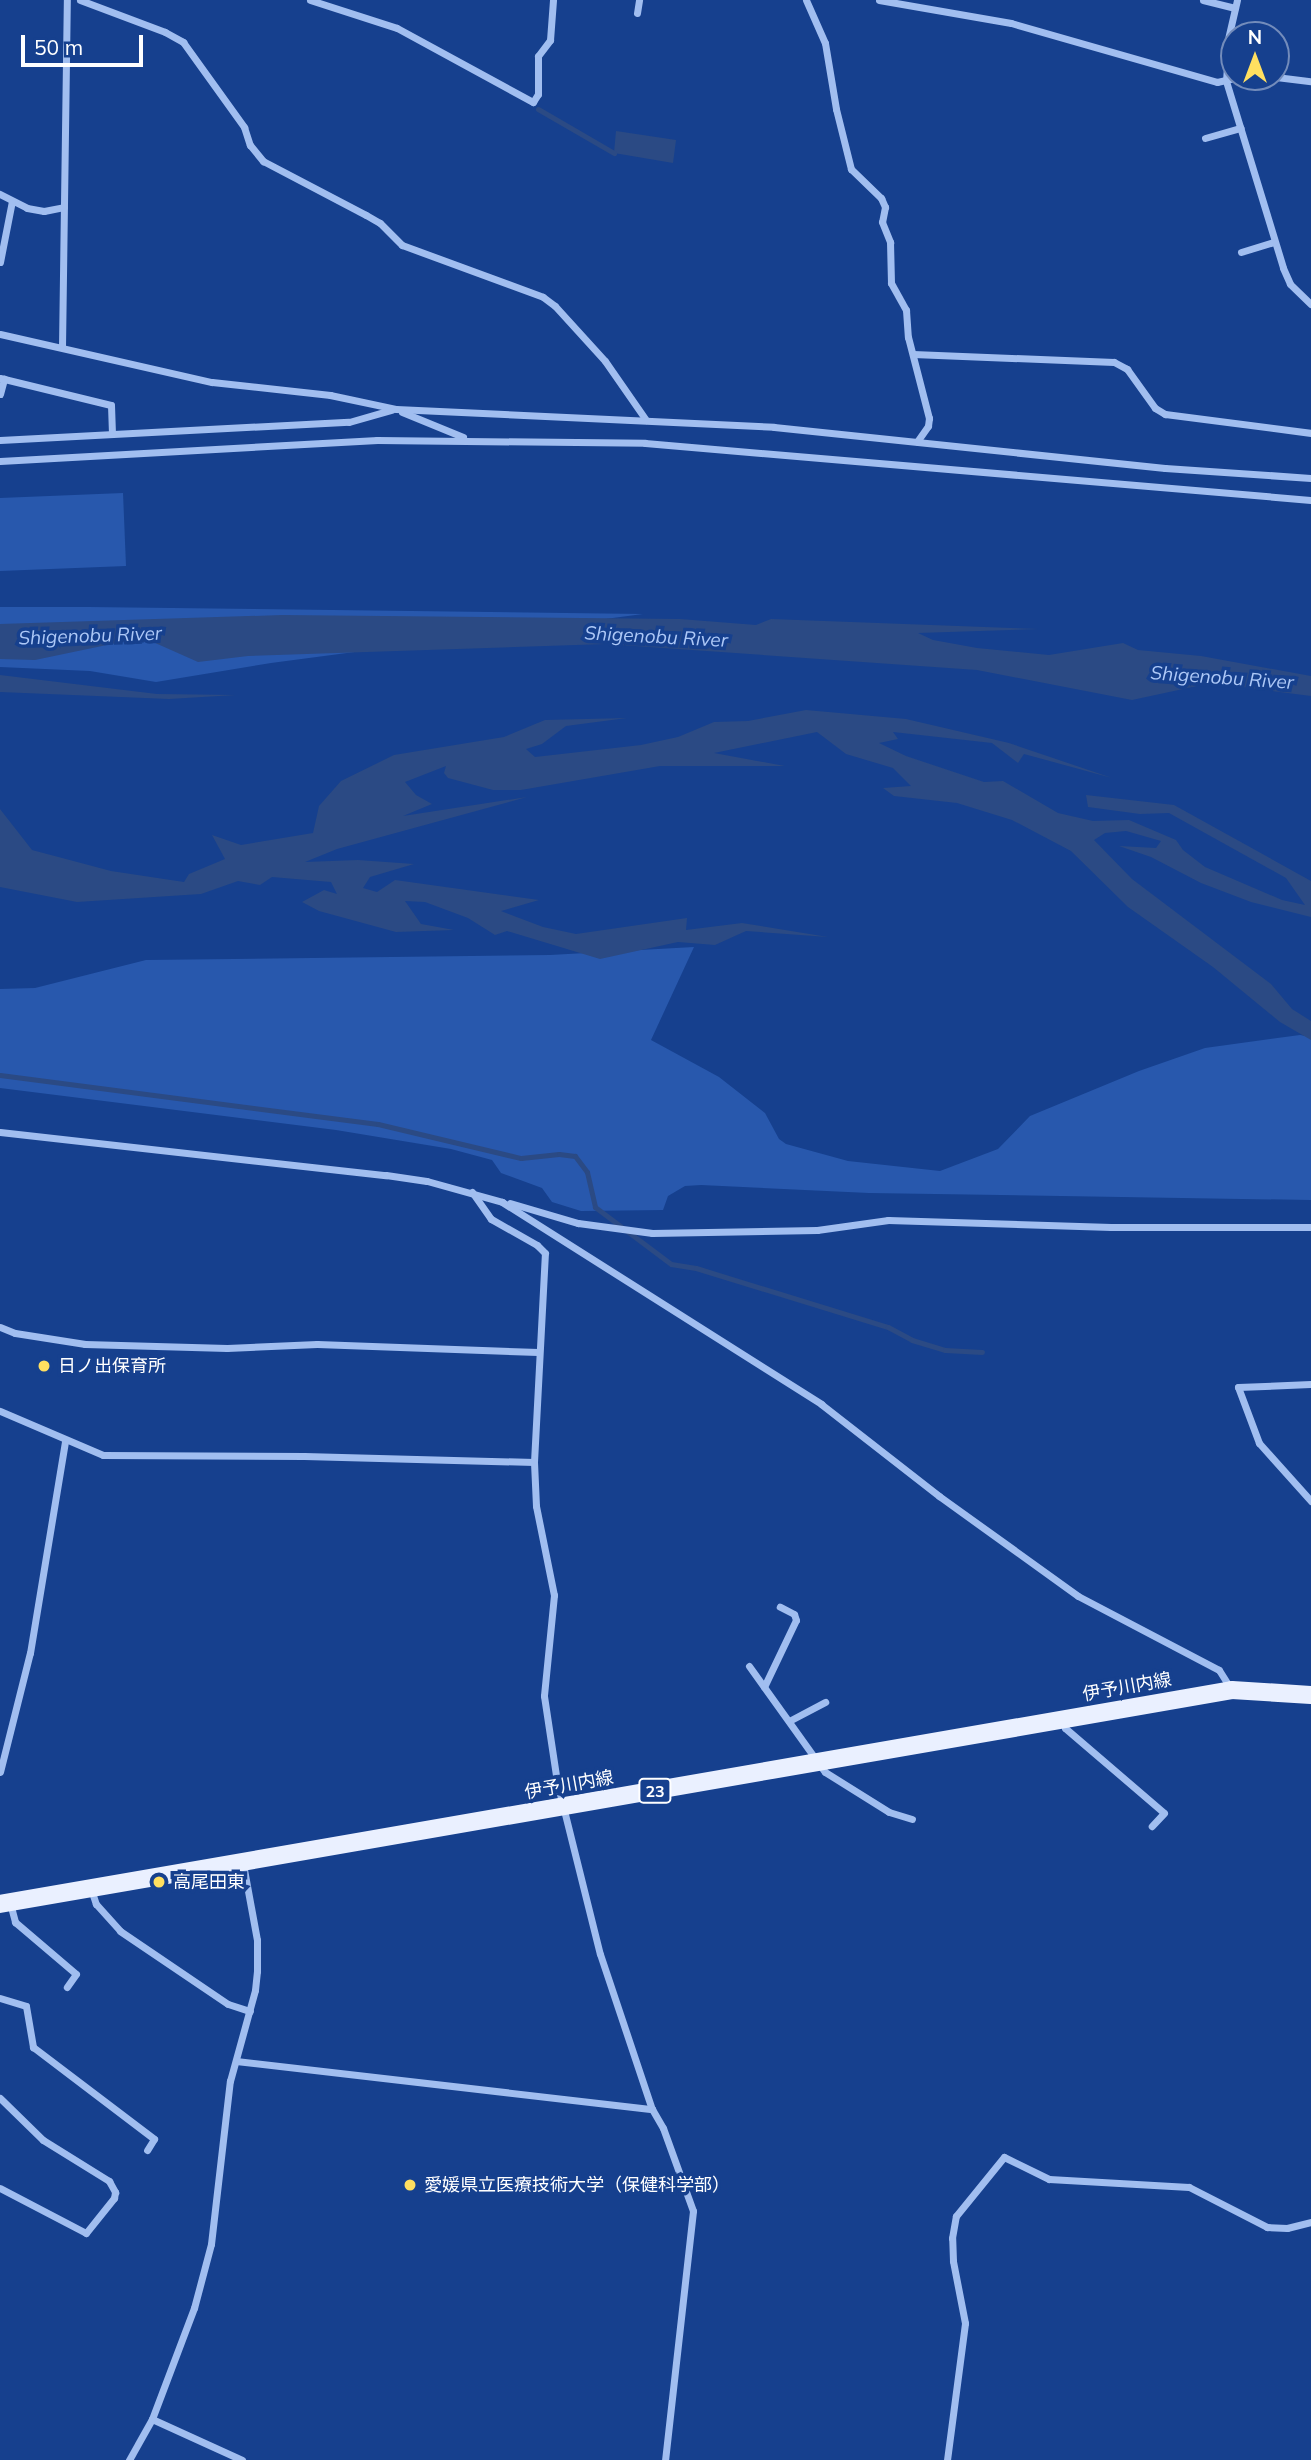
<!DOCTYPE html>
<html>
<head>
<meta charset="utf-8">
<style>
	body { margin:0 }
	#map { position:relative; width:1311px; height:2460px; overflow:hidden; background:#16408e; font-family:Mulish,"Noto Sans JP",sans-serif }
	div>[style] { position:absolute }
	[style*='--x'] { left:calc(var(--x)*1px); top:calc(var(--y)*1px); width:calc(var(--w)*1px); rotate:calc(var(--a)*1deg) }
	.green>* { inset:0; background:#2858ad }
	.water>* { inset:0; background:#2b4a84 }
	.stream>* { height:5px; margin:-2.5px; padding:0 2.5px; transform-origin:2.5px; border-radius:2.5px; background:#2b4a84 }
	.street>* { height:7px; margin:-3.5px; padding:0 3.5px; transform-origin:3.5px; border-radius:3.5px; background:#a1bef0 }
	.primary>* { height:18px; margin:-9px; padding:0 9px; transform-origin:9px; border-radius:9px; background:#eaf0ff }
	.dots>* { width:19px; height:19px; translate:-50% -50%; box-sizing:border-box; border:4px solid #16408e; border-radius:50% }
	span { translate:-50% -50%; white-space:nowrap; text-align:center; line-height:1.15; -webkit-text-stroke:7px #16408e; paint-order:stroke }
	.shield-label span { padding:2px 5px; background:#16408e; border:2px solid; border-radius:5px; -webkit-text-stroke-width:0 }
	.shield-label { font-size:16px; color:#fff; font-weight:700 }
	.poi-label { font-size:18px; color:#fff }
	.left { translate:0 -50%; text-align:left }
	.street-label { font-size:18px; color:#fff }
	.water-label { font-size:19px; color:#adc8f7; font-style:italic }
	.north { position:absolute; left:1220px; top:21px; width:70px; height:70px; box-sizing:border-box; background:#16408e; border:2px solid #738cbb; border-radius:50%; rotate:0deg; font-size:19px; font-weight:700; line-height:28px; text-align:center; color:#fff }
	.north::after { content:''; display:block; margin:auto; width:24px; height:32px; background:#ffdf60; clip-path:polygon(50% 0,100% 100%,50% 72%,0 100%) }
	.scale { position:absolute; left:21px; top:35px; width:122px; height:32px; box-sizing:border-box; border:4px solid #fff; border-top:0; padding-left:9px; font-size:21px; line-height:24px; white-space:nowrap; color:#fff; -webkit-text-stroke:5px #16408e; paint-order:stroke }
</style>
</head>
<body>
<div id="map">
	<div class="green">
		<div style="clip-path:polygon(123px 493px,126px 566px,0 571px,0 498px)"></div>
		<div style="clip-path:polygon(0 607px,88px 607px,643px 614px,271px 663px,156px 682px,90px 671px,0 667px)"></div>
		<div style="clip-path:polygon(694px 947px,651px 1040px,719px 1077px,765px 1113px,779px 1139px,786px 1144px,848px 1161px,940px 1171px,998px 1149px,1030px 1116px,1139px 1071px,1205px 1048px,1300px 1035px,1311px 1037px,1311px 1200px,869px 1193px,701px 1185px,685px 1186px,668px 1196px,663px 1210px,581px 1211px,552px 1202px,542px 1188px,501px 1173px,492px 1160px,451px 1149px,336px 1130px,0 1088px,0 989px,35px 988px,146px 960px,550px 955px)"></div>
	</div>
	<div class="water">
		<div style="clip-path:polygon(616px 131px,676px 140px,673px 163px,614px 153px)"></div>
		<div style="clip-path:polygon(282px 615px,680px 619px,756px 625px,771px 619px,1039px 629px,918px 633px,933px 640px,977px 648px,1049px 655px,1123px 643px,1138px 650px,1201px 656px,1311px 676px,1311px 696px,1211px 683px,1132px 700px,977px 670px,606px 644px,248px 656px,198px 662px,153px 642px,126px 641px,35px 660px,0 659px,0 624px)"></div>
		<div style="clip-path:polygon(0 675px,157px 694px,236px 695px,169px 699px,0 692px)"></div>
		<div style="clip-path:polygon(806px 710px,906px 719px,1009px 743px,1112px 778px,1024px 754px,1018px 763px,992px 743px,893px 732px,898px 739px,879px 743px,906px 756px,984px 782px,1003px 781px,1058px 813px,1093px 821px,1129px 820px,1176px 840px,1183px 850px,1205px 867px,1282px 900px,1305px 905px,1286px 878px,1169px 813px,1140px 814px,1088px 807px,1086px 795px,1174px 805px,1311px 881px,1311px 917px,1251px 902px,1201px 883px,1151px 857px,1119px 846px,1156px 848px,1161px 841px,1126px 831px,1105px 833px,1094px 840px,1132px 879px,1271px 984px,1292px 1009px,1311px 1021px,1311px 1040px,1280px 1022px,1213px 967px,1128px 907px,1071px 851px,1012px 820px,957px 803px,894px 796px,883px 788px,911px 786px,893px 768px,846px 754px,817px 732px,714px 753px,785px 766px,660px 766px,521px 790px,493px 790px,448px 778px,444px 773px,446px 766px,405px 782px,416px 795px,432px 804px,403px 816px,527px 797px,337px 849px,305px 862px,358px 860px,414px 864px,370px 877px,363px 888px,377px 892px,395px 880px,539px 900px,501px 911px,543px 927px,576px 934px,687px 918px,686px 930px,742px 923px,828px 937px,746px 931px,715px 945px,678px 942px,600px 959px,507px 931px,495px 935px,468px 918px,425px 902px,405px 901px,421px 924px,454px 930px,396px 932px,319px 911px,302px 902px,324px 890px,337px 894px,331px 882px,272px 877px,260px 885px,238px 881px,201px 894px,77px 902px,0 887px,0 809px,32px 850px,111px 871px,184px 882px,189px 874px,225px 859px,212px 835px,241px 845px,313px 833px,319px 806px,341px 781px,394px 755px,504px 737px,545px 720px,627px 718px,566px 726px,542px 744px,526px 749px,535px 757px,641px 745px,678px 737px,714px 722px,748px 721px)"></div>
	</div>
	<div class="stream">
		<div style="--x:538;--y:109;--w:88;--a:30.1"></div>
		<div style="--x:0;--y:1075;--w:381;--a:7.4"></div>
		<div style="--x:378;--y:1124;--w:147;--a:13.4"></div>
		<div style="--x:521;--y:1158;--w:38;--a:-6"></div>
		<div style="--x:559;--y:1154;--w:16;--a:7"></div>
		<div style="--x:575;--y:1156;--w:20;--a:53"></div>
		<div style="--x:587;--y:1172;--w:36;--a:77"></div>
		<div style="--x:595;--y:1207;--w:95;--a:36.9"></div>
		<div style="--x:671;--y:1264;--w:25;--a:9"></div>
		<div style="--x:696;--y:1268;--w:201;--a:17.1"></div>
		<div style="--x:888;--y:1327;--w:27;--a:28"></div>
		<div style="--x:912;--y:1340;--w:34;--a:17"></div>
		<div style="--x:945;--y:1350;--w:37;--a:3"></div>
	</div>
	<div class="street">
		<div style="--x:80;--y:0;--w:91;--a:20.6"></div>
		<div style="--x:165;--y:32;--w:21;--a:29"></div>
		<div style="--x:183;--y:42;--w:105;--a:54.3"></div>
		<div style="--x:244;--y:127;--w:19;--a:72"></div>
		<div style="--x:250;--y:145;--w:21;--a:51"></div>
		<div style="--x:263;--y:161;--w:116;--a:27.7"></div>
		<div style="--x:366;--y:215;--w:16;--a:30"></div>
		<div style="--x:380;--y:223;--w:31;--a:45"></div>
		<div style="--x:402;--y:245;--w:150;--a:20.2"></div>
		<div style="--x:543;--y:297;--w:15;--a:37"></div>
		<div style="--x:555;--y:306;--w:74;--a:47.7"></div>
		<div style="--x:605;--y:361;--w:72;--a:55.2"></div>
		<div style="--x:310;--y:0;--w:91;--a:17.8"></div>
		<div style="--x:397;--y:28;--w:155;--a:28.6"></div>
		<div style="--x:533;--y:102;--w:9;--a:-58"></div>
		<div style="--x:538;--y:94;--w:38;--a:-90"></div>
		<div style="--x:538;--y:56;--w:20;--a:-53"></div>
		<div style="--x:550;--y:40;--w:40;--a:-85.7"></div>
		<div style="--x:806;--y:0;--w:47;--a:66.2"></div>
		<div style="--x:825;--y:43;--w:67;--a:80.5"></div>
		<div style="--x:836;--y:109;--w:62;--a:76"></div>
		<div style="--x:851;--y:169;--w:42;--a:44"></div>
		<div style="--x:881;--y:198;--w:10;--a:66"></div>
		<div style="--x:885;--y:207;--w:15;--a:101"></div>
		<div style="--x:882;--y:222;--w:22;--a:68"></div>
		<div style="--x:890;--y:242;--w:41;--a:88.6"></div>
		<div style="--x:891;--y:283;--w:31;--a:61"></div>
		<div style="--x:906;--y:310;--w:27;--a:86"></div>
		<div style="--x:908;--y:337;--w:84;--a:75.5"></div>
		<div style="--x:929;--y:418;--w:8;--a:97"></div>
		<div style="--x:928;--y:426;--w:19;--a:125"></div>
		<div style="--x:879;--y:0;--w:134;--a:9.9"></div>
		<div style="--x:1011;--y:23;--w:214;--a:16"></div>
		<div style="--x:1217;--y:82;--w:23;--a:-13"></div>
		<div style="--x:1203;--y:0;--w:33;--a:14"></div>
		<div style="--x:1237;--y:0;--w:37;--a:103"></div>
		<div style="--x:1229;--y:36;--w:45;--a:93.8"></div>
		<div style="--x:1226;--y:81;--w:195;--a:73"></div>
		<div style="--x:1283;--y:268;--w:17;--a:66"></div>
		<div style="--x:1290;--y:284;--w:29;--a:44"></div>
		<div style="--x:637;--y:13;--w:13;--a:-81"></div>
		<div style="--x:1276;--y:77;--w:35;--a:7"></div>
		<div style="--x:1205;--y:138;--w:37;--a:-16"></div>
		<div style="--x:0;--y:194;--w:30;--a:27"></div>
		<div style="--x:27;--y:208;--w:17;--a:10"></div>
		<div style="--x:44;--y:211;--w:20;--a:-11"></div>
		<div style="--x:1241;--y:252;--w:34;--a:-17"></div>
		<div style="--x:0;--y:262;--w:62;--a:-78.9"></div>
		<div style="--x:0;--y:334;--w:217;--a:12.8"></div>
		<div style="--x:212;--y:382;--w:119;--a:6.3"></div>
		<div style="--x:330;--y:395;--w:67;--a:12"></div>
		<div style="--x:396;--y:409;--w:378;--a:2.7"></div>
		<div style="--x:774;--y:427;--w:393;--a:6"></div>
		<div style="--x:1165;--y:468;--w:146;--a:3.9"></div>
		<div style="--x:62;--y:347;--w:347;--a:-89.2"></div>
		<div style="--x:913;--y:354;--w:201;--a:2.3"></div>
		<div style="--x:1114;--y:362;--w:15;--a:28"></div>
		<div style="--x:1127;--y:369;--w:48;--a:54.3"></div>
		<div style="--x:1155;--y:408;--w:12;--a:31"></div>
		<div style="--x:1165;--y:414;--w:147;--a:7.4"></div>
		<div style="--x:0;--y:378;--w:114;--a:13.7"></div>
		<div style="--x:111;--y:405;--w:29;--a:88"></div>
		<div style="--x:0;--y:394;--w:16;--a:-75"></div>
		<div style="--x:402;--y:412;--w:66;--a:22.3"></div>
		<div style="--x:0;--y:440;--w:349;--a:-3"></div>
		<div style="--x:349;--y:422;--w:44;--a:-15.9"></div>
		<div style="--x:0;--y:461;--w:378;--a:-3.2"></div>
		<div style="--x:377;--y:440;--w:268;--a:0.6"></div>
		<div style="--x:645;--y:443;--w:668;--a:4.89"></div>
		<div style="--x:0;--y:1132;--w:388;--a:6.4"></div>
		<div style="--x:386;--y:1175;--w:41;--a:8.3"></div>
		<div style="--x:427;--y:1181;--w:78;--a:15.6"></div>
		<div style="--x:502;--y:1202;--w:378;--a:32.3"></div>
		<div style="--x:821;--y:1404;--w:150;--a:37.9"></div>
		<div style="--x:939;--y:1496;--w:171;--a:35.7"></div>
		<div style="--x:1078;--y:1596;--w:159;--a:27.7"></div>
		<div style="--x:1219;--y:1670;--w:22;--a:58"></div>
		<div style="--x:510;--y:1203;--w:71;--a:16.4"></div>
		<div style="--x:578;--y:1223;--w:75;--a:7.7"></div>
		<div style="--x:652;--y:1233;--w:165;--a:-1"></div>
		<div style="--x:817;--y:1230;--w:72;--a:-8"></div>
		<div style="--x:888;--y:1220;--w:223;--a:1.8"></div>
		<div style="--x:1111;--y:1227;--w:200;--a:0"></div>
		<div style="--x:0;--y:1327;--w:16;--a:22"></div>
		<div style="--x:15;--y:1333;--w:71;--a:8.9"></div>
		<div style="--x:85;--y:1344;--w:142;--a:1.6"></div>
		<div style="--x:227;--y:1348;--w:90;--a:-2.5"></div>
		<div style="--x:317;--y:1344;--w:221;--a:2.1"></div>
		<div style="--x:1311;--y:1384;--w:73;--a:177.6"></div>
		<div style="--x:1238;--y:1387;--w:60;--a:69.4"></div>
		<div style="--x:1259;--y:1443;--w:78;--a:48.1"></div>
		<div style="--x:0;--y:1411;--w:112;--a:23.1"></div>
		<div style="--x:103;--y:1455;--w:201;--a:0.3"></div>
		<div style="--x:304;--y:1456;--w:230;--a:1.5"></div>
		<div style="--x:534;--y:1462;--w:209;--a:-87"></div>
		<div style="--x:545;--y:1253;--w:11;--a:-135"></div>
		<div style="--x:537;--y:1245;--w:53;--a:-150.5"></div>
		<div style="--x:491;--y:1219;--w:33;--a:-125"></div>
		<div style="--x:534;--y:1462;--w:44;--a:87.4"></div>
		<div style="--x:536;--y:1506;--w:91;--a:78.6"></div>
		<div style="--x:554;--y:1595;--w:101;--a:95.7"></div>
		<div style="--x:544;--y:1696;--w:87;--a:81.4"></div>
		<div style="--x:557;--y:1782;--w:177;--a:76"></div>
		<div style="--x:600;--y:1954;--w:163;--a:71.5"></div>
		<div style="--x:749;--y:1666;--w:130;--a:54.4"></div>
		<div style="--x:825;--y:1772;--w:75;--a:32"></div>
		<div style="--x:889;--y:1812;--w:24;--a:17"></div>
		<div style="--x:764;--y:1687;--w:74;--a:-64.5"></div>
		<div style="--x:796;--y:1620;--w:6;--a:-108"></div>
		<div style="--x:794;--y:1614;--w:16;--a:-153"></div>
		<div style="--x:1064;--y:1720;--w:8;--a:83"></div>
		<div style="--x:1065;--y:1728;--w:130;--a:40.6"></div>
		<div style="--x:1164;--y:1813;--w:18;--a:133"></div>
		<div style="--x:789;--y:1721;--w:41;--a:-27.8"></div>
		<div style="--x:0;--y:1772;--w:123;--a:-75.9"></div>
		<div style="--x:30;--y:1653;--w:215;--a:-80.6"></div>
		<div style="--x:91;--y:1889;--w:16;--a:72"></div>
		<div style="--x:96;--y:1904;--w:36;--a:48"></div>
		<div style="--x:120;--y:1931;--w:130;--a:34.1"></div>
		<div style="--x:228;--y:2004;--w:23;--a:18"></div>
		<div style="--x:10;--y:1903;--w:20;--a:75"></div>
		<div style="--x:15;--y:1922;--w:80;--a:40.4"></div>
		<div style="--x:76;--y:1974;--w:16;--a:125"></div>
		<div style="--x:0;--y:1998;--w:27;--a:17"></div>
		<div style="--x:26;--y:2006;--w:42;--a:80.3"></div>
		<div style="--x:33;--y:2047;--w:152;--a:37.2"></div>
		<div style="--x:154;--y:2139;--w:13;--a:122"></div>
		<div style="--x:236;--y:2061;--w:419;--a:6.6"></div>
		<div style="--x:652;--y:2109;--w:22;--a:60"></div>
		<div style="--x:663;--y:2128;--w:88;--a:70.1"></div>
		<div style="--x:693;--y:2211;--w:251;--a:96.4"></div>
		<div style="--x:0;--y:2098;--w:60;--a:44.3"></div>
		<div style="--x:43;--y:2140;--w:78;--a:31.8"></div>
		<div style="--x:109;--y:2181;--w:13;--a:61"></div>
		<div style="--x:115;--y:2192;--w:6;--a:99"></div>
		<div style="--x:114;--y:2198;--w:45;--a:128.7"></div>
		<div style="--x:86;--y:2233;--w:97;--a:-152.4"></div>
		<div style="--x:152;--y:2419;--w:99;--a:24.5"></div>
		<div style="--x:129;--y:2460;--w:47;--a:-60.7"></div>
		<div style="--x:152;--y:2419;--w:119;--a:-69.3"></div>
		<div style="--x:194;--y:2308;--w:66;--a:-75.1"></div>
		<div style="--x:211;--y:2244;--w:164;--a:-83.4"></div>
		<div style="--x:230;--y:2081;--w:94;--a:-74.6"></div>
		<div style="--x:255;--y:1990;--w:19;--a:-84"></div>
		<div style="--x:257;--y:1971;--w:31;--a:-90"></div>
		<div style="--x:257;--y:1940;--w:77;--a:-100.4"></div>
		<div style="--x:947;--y:2460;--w:138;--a:-82.5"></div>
		<div style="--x:965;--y:2323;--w:63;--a:-101"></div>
		<div style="--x:953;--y:2261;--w:23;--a:-92"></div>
		<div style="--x:952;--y:2238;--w:22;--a:-80"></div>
		<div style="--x:956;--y:2216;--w:76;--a:-50.9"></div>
		<div style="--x:1004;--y:2157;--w:50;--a:26.1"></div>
		<div style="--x:1049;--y:2179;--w:140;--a:3.3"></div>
		<div style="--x:1189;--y:2187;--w:88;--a:27.1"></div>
		<div style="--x:1267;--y:2227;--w:20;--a:3"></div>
		<div style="--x:1287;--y:2228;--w:25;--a:-14"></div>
	</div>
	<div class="primary">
		<div style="--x:0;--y:1904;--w:1250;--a:-9.85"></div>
		<div style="--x:1232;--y:1690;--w:79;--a:3.6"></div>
	</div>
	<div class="dots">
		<div style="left:44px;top:1366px;background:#ffdf60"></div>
		<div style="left:159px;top:1882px;background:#ffdf60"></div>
		<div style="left:410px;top:2185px;background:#ffdf60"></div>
	</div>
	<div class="shield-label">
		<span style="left:655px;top:1791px">23</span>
	</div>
	<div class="poi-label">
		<span class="left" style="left:58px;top:1366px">日ノ出保育所</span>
		<span class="left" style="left:173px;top:1882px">高尾田東</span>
		<span class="left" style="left:424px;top:2185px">愛媛県立医療技術大学（保健科学部）</span>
	</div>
	<div class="street-label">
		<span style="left:1127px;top:1687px;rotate:-10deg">伊予川内線</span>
		<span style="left:569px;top:1785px;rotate:-10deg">伊予川内線</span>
	</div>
	<div class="water-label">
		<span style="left:90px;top:636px;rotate:-2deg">Shigenobu River</span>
		<span style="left:656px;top:637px;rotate:3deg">Shigenobu River</span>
		<span style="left:1222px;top:678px;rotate:4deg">Shigenobu River</span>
	</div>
	<div class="north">N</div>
	<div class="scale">50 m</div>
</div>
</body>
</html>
